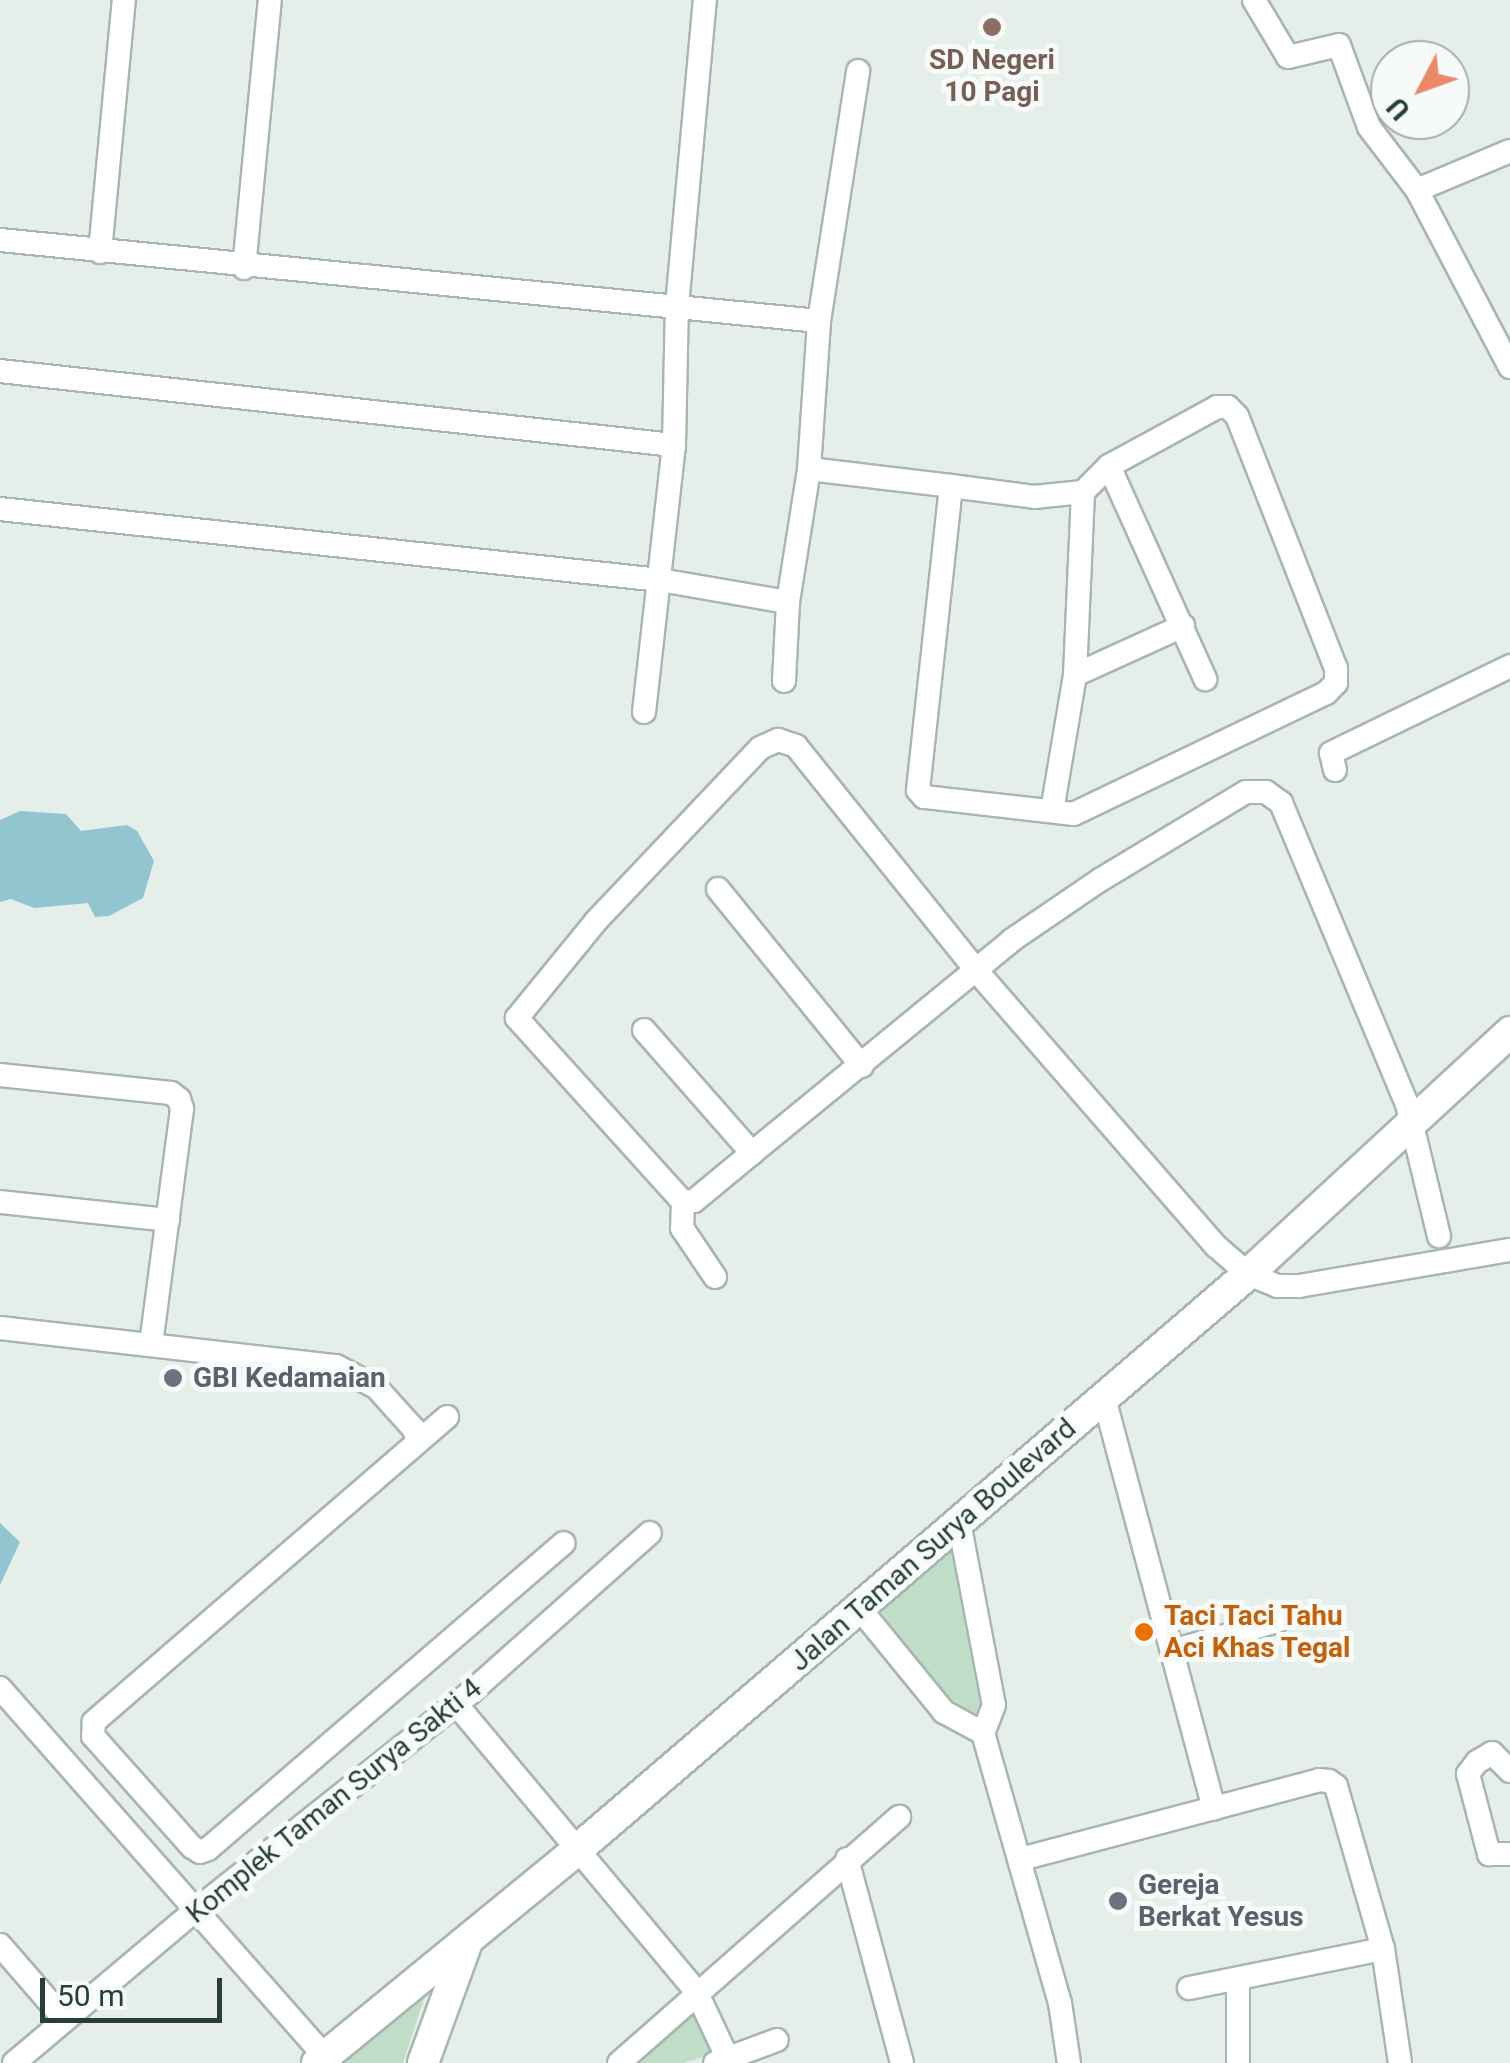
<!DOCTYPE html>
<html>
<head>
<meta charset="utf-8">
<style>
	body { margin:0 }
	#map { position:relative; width:1510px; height:2063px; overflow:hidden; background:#e6eeea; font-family:Roboto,sans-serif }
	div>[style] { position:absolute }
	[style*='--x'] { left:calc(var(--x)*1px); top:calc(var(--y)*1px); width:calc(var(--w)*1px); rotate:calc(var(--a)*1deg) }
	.green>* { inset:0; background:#c0ddc8 }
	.water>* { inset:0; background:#91c5cf }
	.roads { filter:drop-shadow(2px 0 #a8b6b1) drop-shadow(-2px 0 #a8b6b1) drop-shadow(0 2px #a8b6b1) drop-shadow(0 -2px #a8b6b1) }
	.street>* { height:22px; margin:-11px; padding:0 11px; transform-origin:11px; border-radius:11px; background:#fff }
	.secondary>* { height:30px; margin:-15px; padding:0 15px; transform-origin:15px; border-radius:15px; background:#fff }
	.dots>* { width:28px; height:28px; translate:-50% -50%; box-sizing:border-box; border:5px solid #f6faf8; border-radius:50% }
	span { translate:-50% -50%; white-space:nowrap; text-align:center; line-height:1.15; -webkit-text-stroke:10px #f6faf8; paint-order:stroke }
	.education-label { font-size:28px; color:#785e54; font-weight:700 }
	.worship-label { font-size:28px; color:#5b616d; font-weight:700 }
	.left { translate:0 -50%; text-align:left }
	.street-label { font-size:28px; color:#253f38 }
	.food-label { font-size:28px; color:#c56008; font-weight:700 }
	.north { position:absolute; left:1370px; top:40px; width:100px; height:100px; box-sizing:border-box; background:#f6faf8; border:2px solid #a2afab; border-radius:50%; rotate:229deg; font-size:28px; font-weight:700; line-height:40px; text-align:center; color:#253f38 }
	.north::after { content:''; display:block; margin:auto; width:35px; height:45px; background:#eb8866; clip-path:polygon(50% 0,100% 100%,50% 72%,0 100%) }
	.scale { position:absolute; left:40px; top:1978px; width:182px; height:45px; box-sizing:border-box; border:5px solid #253f38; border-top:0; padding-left:12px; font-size:30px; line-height:35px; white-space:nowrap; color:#253f38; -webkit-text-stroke:8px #f6faf8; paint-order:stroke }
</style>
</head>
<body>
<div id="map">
	<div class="green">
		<div style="clip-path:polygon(959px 1530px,1000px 1772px,875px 1604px)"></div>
		<div style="clip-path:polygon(425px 1996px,403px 2063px,342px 2063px)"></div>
		<div style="clip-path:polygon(701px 1999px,720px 2051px,684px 2063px,638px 2063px)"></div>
	</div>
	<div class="water">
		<div style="clip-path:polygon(20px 811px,66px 814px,81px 831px,127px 825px,137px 831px,154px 861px,143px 898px,109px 916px,95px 917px,88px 903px,34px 908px,11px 899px,0 902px,0 820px)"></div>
		<div style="clip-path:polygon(0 1523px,20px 1542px,0 1585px)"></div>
	</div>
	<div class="roads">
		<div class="street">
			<div style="--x:1254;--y:0;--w:66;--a:59.2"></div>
			<div style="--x:1288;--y:57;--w:52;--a:-13.2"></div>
			<div style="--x:1339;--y:45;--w:87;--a:69.9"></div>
			<div style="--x:1369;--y:127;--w:79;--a:52.7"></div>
			<div style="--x:1510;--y:151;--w:101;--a:157.2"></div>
			<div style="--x:1417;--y:190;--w:200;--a:62.3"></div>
			<div style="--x:0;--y:240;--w:823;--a:5.65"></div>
			<div style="--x:100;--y:252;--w:253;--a:-84.6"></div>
			<div style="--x:244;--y:268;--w:269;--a:-84.5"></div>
			<div style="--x:0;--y:371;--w:678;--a:6.27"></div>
			<div style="--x:1109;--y:466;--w:234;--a:65.7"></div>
			<div style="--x:809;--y:469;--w:143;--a:6.8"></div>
			<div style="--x:951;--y:486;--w:84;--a:7.5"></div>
			<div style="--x:1034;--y:497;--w:49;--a:-5.8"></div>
			<div style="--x:1083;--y:492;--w:37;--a:-45"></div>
			<div style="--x:1109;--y:466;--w:123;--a:-28.6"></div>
			<div style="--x:1217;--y:407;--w:11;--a:0"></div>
			<div style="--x:1228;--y:407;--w:13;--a:45"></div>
			<div style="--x:1237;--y:416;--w:271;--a:68.6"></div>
			<div style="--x:1336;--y:668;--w:15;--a:90"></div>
			<div style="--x:1336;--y:683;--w:14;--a:135"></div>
			<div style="--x:1326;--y:693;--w:280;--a:154.4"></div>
			<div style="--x:1074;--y:814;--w:151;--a:-173.5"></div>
			<div style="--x:924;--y:797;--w:9;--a:-131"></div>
			<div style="--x:918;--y:790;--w:306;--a:-83.8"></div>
			<div style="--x:0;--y:509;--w:664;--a:6.14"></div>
			<div style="--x:660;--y:580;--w:130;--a:9.8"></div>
			<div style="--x:1075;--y:675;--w:119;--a:-24.4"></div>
			<div style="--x:784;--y:681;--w:79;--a:-87.1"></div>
			<div style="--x:788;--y:602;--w:135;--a:-81"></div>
			<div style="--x:809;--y:469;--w:148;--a:-86.1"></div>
			<div style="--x:819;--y:321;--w:253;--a:-81.1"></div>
			<div style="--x:644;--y:712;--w:269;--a:-83.6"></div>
			<div style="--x:674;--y:445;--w:139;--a:-88.8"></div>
			<div style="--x:677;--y:306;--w:307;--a:-84.8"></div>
			<div style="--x:1335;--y:770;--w:17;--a:-103"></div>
			<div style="--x:1331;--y:753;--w:199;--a:-25.9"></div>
			<div style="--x:1052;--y:811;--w:138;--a:-80.4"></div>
			<div style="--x:1075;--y:675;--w:183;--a:-87.5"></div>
			<div style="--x:718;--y:889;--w:228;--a:50.9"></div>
			<div style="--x:644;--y:1030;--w:164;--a:48.7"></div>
			<div style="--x:752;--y:1153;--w:336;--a:-39.3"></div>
			<div style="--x:1012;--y:940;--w:107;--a:-34.3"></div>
			<div style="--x:1100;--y:880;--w:170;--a:-31.1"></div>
			<div style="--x:1246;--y:792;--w:20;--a:0"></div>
			<div style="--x:1266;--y:792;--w:19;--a:36"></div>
			<div style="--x:1281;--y:803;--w:326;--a:67.3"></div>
			<div style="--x:1407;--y:1104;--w:136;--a:76.4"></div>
			<div style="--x:0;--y:1075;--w:172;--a:6"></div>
			<div style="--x:171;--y:1093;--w:10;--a:37"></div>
			<div style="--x:179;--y:1099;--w:10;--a:73"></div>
			<div style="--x:182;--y:1109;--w:238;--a:97.5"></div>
			<div style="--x:0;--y:1202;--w:169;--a:6.1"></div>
			<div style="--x:683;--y:1202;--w:248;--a:-132.1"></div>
			<div style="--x:517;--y:1018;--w:125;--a:-50.8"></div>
			<div style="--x:596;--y:921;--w:238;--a:-46.5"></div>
			<div style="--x:760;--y:748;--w:20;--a:-24"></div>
			<div style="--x:778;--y:740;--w:19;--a:18"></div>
			<div style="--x:796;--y:746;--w:286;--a:51.2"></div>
			<div style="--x:975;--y:969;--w:367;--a:49"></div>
			<div style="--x:1216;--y:1246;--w:43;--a:41.2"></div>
			<div style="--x:1248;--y:1274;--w:31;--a:22"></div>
			<div style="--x:1277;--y:1286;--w:22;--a:0"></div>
			<div style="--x:1299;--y:1286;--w:214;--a:-9.7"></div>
			<div style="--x:683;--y:1202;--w:11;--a:-5"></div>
			<div style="--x:694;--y:1201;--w:75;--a:-39.6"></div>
			<div style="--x:683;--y:1202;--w:26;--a:92"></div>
			<div style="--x:682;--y:1228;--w:59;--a:56"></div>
			<div style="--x:0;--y:1328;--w:338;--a:6.5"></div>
			<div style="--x:336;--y:1366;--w:45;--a:27.7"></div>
			<div style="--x:376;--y:1387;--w:57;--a:47.9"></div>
			<div style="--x:414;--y:1429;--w:10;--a:73"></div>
			<div style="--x:1104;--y:1398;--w:425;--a:75"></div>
			<div style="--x:447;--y:1417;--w:467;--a:139.2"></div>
			<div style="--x:94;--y:1722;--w:14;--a:94"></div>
			<div style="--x:93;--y:1736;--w:149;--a:48.3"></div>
			<div style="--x:192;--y:1847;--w:9;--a:32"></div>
			<div style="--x:200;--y:1852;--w:9;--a:-21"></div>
			<div style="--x:208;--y:1849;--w:469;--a:-40.7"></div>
			<div style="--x:959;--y:1522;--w:186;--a:79.2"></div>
			<div style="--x:994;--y:1705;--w:30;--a:111"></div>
			<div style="--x:983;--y:1733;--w:281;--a:74.1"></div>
			<div style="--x:1060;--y:2003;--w:61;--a:81.5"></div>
			<div style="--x:860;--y:1609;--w:133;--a:50.8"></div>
			<div style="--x:944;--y:1712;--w:44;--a:28.3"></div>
			<div style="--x:1172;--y:1651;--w:109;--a:-15.9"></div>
			<div style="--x:0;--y:1688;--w:491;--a:48.6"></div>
			<div style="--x:456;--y:1704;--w:374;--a:50.1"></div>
			<div style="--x:696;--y:1991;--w:75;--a:64.8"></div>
			<div style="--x:1510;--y:1771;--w:25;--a:-135"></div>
			<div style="--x:1492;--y:1753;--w:17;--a:149"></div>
			<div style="--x:1477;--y:1762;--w:15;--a:127"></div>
			<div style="--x:1468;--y:1774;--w:83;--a:75.3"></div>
			<div style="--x:1489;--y:1854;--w:21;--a:0"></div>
			<div style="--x:847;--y:1859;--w:211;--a:74.9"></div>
			<div style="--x:1021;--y:1859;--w:308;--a:-14.8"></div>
			<div style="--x:1319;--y:1780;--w:10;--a:6"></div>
			<div style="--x:1329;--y:1781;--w:9;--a:36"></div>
			<div style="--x:1336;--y:1786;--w:170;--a:73.9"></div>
			<div style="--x:1383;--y:1949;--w:115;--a:81.5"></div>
			<div style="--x:0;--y:1945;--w:98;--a:49.1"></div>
			<div style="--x:1238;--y:1980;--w:83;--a:90"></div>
			<div style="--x:1189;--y:1988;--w:198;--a:-11.4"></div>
			<div style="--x:14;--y:2063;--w:238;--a:-40.1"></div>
			<div style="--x:196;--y:1910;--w:348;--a:-38.4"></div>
			<div style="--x:469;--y:1694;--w:242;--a:-41.7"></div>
			<div style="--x:619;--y:2063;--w:373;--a:-41.3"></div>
			<div style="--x:715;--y:2063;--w:66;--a:-20.4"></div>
		</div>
		<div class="secondary">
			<div style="--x:317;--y:2063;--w:336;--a:-39.3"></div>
			<div style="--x:577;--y:1850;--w:884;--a:-40.64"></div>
			<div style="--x:1248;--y:1274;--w:357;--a:-42.7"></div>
			<div style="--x:423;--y:2063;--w:126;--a:-70"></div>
		</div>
	</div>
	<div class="dots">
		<div style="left:992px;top:27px;background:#8d6e63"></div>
		<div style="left:173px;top:1378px;background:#6b7280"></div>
		<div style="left:1144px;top:1632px;background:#e8710a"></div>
		<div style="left:1118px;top:1901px;background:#6b7280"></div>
	</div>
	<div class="education-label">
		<span style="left:992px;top:76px">SD Negeri<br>10 Pagi</span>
	</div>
	<div class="worship-label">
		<span class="left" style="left:193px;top:1378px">GBI Kedamaian</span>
		<span class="left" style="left:1138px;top:1901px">Gereja<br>Berkat Yesus</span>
	</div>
	<div class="street-label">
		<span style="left:933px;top:1545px;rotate:-41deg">Jalan Taman Surya Boulevard</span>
		<span style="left:334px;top:1801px;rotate:-39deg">Komplek Taman Surya Sakti 4</span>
	</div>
	<div class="food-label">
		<span class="left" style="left:1164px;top:1632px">Taci Taci Tahu<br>Aci Khas Tegal</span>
	</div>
	<div class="north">U</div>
	<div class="scale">50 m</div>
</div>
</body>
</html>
